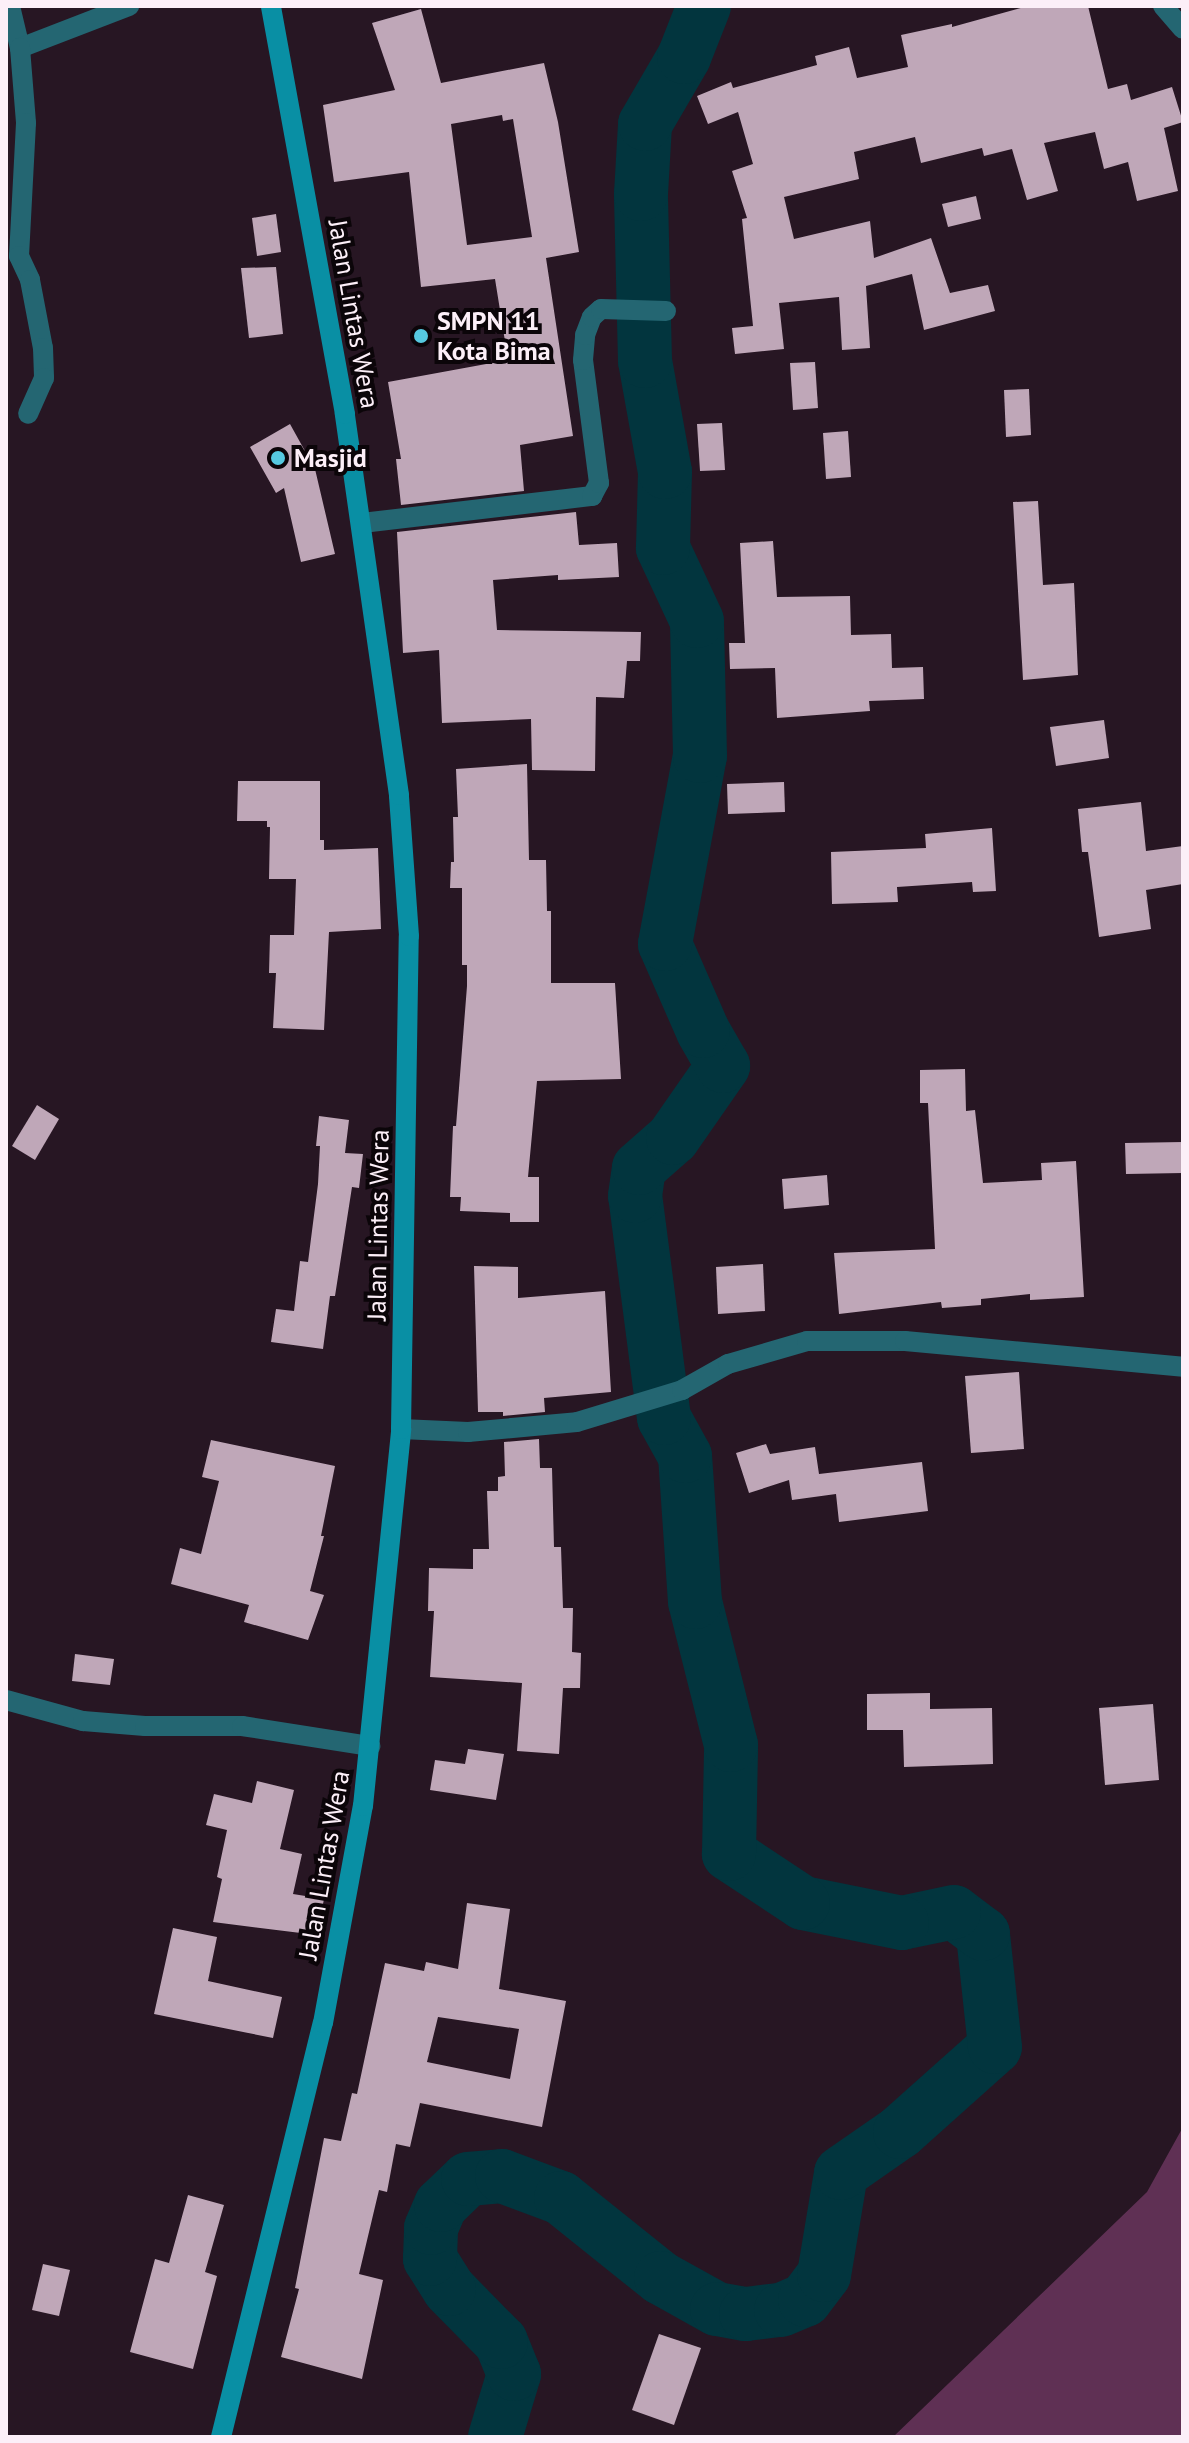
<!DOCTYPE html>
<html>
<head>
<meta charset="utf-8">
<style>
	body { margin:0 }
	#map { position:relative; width:1189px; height:2443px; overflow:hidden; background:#271623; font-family:"PT Sans",sans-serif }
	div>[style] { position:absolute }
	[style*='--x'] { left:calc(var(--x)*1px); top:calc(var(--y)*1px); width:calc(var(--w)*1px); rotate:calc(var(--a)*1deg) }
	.green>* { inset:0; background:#5f3054 }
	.river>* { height:54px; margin:-27px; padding:0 27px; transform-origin:27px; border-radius:27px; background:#02353e }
	.building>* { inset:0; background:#bfa7b8 }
	.minor>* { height:20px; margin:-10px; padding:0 10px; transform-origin:10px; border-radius:10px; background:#246672 }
	.secondary>* { height:20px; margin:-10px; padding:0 10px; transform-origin:10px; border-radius:10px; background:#098fa4 }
	.dots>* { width:22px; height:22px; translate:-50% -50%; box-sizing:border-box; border:4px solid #0b0509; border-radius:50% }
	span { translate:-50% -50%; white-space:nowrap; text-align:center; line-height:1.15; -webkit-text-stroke:8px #0b0509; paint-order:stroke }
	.street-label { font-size:26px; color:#fceff8 }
	.poi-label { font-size:26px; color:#fceff8; font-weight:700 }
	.left { translate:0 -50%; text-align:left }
	.frame { position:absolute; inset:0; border:8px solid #fceff8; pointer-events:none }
</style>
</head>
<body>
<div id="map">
	<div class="green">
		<div style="clip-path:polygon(1183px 2127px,1183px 2437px,893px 2437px,1147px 2192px)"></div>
	</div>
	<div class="river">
		<div style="--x:495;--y:2437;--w:66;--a:-73.2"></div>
		<div style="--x:514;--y:2374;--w:35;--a:-112"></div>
		<div style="--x:501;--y:2342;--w:74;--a:-134.5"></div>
		<div style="--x:449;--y:2289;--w:36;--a:-122"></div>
		<div style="--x:430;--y:2259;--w:31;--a:-88"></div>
		<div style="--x:431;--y:2228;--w:25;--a:-67"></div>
		<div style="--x:441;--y:2205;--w:37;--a:-44"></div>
		<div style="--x:468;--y:2179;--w:34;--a:-5"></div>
		<div style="--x:502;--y:2176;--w:63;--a:20.4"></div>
		<div style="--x:561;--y:2198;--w:128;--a:38.7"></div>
		<div style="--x:661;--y:2278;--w:64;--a:29"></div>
		<div style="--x:717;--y:2309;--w:29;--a:10"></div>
		<div style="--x:746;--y:2314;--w:35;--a:-7"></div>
		<div style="--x:781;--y:2310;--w:26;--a:-23"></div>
		<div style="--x:805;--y:2300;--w:31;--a:-53"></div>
		<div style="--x:824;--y:2275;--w:103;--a:-80.5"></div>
		<div style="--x:841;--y:2173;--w:72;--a:-34.8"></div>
		<div style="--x:900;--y:2132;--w:127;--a:-41.8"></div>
		<div style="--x:995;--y:2047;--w:114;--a:-96.1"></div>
		<div style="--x:983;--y:1934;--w:36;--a:-143"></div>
		<div style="--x:954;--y:1912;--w:53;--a:168.1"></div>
		<div style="--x:902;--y:1923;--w:101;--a:-168.6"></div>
		<div style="--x:803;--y:1903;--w:89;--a:-146.5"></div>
		<div style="--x:729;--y:1854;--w:109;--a:-88.9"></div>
		<div style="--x:731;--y:1745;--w:147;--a:-104.1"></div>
		<div style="--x:695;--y:1602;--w:146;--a:-93.9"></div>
		<div style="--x:685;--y:1456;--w:43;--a:-118.9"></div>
		<div style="--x:664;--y:1418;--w:224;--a:-97.4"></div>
		<div style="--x:635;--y:1196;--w:28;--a:-82"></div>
		<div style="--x:639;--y:1168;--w:45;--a:-41.4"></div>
		<div style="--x:673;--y:1138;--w:88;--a:-55.2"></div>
		<div style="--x:723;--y:1066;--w:40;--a:-119.7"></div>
		<div style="--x:703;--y:1031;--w:95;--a:-113.6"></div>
		<div style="--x:665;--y:944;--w:191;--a:-79.5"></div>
		<div style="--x:700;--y:756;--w:135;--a:-91.3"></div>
		<div style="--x:697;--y:621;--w:81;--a:-115"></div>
		<div style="--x:663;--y:548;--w:76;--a:-88.5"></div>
		<div style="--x:665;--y:472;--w:113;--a:-100.2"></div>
		<div style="--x:645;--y:361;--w:167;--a:-91.4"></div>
		<div style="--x:641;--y:194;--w:70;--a:-86.7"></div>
		<div style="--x:645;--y:124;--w:78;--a:-59.8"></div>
		<div style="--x:684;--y:57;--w:55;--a:-68.6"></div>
	</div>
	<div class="building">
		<div style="clip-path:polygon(1028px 6px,1088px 6px,1108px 89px,1127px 84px,1131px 100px,1172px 87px,1183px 122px,1164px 128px,1178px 191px,1137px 201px,1128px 162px,1104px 169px,1095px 132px,1044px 143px,1058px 191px,1027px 200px,1012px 149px,984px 156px,982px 148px,921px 163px,915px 137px,854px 152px,859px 179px,784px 197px,794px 239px,870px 221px,874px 258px,931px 238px,950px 293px,988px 285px,995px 311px,924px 330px,912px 274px,866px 286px,870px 348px,842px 350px,839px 297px,779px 303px,784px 349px,735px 354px,732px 328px,753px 326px,742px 219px,747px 218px,732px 171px,753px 164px,738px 112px,708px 124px,697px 96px,731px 82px,733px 88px,817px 65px,815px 56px,849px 47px,857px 78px,908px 67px,901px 35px,952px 24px,952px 27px)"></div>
		<div style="clip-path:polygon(evenodd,421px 9px,441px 83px,544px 63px,558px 122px,579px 252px,546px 258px,573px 436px,520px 445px,524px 491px,401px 505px,396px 459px,401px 459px,388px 382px,508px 360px,495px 279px,421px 287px,409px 172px,334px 182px,323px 105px,395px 90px,372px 23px,421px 9px,502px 115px,503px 121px,513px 119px,532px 237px,467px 245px,451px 124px,502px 115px)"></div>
		<div style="clip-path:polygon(976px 196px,981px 219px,948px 227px,942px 204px)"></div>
		<div style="clip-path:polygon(276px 214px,281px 252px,257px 256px,252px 218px)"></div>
		<div style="clip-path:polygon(276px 267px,283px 334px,249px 338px,241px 268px)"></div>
		<div style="clip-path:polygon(815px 362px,818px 408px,793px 410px,790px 363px)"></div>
		<div style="clip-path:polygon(1029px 389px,1031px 435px,1006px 437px,1004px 390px)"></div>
		<div style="clip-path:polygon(722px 423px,725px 470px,700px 471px,697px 424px)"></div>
		<div style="clip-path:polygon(290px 424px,315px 469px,335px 554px,301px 562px,284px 488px,276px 493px,250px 447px)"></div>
		<div style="clip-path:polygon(848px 431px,851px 477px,826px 479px,823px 433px)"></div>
		<div style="clip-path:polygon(1038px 501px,1043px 585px,1074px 583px,1078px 675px,1023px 680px,1013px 502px)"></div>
		<div style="clip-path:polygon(576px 512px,579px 545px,617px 543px,619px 577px,558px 580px,558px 575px,493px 580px,497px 630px,641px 632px,640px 661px,627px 661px,624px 698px,596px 697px,595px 771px,532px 770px,531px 719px,442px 723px,439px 650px,403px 653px,397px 532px)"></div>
		<div style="clip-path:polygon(773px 541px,777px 597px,850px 596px,851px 635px,891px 634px,892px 668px,923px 667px,924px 699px,869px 701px,870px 711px,777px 718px,775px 668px,730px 669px,729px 643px,745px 643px,740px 543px)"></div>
		<div style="clip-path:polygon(1104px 720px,1109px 758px,1056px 766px,1050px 727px)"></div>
		<div style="clip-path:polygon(527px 764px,529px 860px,546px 860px,547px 911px,551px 911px,551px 983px,615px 983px,621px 1079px,537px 1081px,528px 1177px,539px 1177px,539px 1222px,510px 1222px,510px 1213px,460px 1211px,461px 1197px,450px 1197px,453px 1126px,456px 1126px,467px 986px,467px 965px,462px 965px,462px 888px,450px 888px,451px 862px,454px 862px,453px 817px,458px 817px,456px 769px)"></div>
		<div style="clip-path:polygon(238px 781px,320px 781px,320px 840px,324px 840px,324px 850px,378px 848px,381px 929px,329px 932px,324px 1030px,273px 1028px,276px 973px,269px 973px,270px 935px,294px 935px,296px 879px,269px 879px,270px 827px,267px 827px,267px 821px,237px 821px)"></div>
		<div style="clip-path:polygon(784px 782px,785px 812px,728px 814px,727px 784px)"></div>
		<div style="clip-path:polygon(1141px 802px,1146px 851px,1183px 846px,1183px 884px,1146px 890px,1151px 929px,1099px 937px,1088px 852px,1082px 852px,1078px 809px)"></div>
		<div style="clip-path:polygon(992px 828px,996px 891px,973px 892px,972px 882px,897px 887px,898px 902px,832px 904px,831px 852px,926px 848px,925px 834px)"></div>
		<div style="clip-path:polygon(965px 1069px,966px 1111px,975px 1110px,983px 1183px,1042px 1180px,1041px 1163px,1076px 1161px,1084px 1297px,1030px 1300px,1030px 1294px,981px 1299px,981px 1305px,942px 1308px,941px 1302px,839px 1314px,834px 1253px,935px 1249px,928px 1103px,920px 1103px,920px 1070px)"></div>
		<div style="clip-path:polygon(37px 1105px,59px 1119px,35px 1160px,12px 1146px)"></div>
		<div style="clip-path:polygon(319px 1116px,349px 1120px,345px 1153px,363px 1154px,359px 1188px,352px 1187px,335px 1296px,330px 1296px,323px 1349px,271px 1342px,276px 1309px,294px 1311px,300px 1261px,308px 1262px,318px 1184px,320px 1146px,316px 1146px)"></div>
		<div style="clip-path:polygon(1183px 1142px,1183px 1173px,1126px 1174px,1125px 1143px)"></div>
		<div style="clip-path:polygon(827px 1175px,829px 1205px,784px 1209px,782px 1179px)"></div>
		<div style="clip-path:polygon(763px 1264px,765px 1311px,718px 1314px,716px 1267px)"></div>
		<div style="clip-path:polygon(474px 1266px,518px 1267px,518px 1298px,605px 1291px,611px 1392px,544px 1398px,545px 1412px,503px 1416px,503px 1412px,478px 1412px)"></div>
		<div style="clip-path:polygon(1019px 1372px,1024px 1449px,971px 1453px,965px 1376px)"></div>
		<div style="clip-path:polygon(539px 1439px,540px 1468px,552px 1468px,554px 1547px,561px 1547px,563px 1608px,573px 1608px,572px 1652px,581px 1653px,580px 1688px,563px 1688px,559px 1754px,517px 1751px,522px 1683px,430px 1677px,434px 1611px,428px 1611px,429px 1568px,473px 1569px,473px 1549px,489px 1549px,487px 1491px,498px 1491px,498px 1477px,505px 1476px,504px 1442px)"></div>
		<div style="clip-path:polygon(211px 1440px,335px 1466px,321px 1536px,324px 1536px,310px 1591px,324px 1595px,308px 1640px,244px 1622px,249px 1605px,171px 1584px,180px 1548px,201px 1554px,219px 1481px,202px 1477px)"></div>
		<div style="clip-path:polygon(766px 1444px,770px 1454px,815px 1447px,819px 1474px,922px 1462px,928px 1511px,839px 1522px,836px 1494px,792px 1500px,789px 1480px,749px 1493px,736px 1453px)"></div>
		<div style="clip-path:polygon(75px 1654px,114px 1659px,110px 1685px,72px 1681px)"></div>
		<div style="clip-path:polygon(930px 1693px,930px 1709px,992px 1708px,993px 1764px,904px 1767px,903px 1730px,867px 1730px,867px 1694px)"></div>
		<div style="clip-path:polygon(1153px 1704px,1159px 1780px,1105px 1785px,1099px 1708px)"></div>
		<div style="clip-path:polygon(468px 1749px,504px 1754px,496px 1800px,430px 1790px,435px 1760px,465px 1764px)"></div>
		<div style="clip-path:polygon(257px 1781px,294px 1790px,280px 1849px,302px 1854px,293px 1894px,324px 1899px,317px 1935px,213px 1922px,222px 1879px,217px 1877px,227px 1830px,206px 1825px,214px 1794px,252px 1803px)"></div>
		<div style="clip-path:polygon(evenodd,467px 1903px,510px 1909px,499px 1989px,566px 2001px,542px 2127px,420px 2103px,410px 2147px,396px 2144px,387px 2192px,379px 2190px,359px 2274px,383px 2280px,362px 2379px,281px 2357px,299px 2289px,295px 2288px,324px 2138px,341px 2141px,352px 2093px,357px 2094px,385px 1963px,424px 1971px,426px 1962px,458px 1969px,467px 1903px,438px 2017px,519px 2029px,510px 2079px,427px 2062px,438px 2017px)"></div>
		<div style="clip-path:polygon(173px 1928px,217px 1937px,208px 1981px,282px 1997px,273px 2038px,154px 2014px)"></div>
		<div style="clip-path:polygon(188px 2195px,224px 2205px,205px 2272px,217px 2276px,193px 2369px,130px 2352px,155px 2259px,169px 2263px)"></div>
		<div style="clip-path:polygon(43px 2264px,70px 2270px,59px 2316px,32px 2310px)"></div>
		<div style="clip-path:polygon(659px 2334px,701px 2348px,674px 2425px,632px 2410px)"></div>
	</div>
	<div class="minor">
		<div style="--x:10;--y:6;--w:43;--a:76.6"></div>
		<div style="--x:20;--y:48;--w:117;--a:-21.1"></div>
		<div style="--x:1163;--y:6;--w:30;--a:49"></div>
		<div style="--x:20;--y:48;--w:75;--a:85.4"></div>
		<div style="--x:26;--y:123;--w:133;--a:93"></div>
		<div style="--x:19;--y:256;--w:26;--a:65"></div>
		<div style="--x:30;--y:280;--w:69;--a:79.2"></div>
		<div style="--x:43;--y:348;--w:30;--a:88"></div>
		<div style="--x:44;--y:378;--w:39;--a:114"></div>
		<div style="--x:362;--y:523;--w:232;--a:-6.7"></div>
		<div style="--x:592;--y:496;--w:15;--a:-62"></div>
		<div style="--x:599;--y:483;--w:124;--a:-97.4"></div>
		<div style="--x:583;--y:360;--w:25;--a:-85"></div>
		<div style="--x:585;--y:335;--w:19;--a:-69"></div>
		<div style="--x:592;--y:317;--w:12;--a:-42"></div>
		<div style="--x:601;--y:309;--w:65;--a:1.8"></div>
		<div style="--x:401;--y:1429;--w:67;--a:2.6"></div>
		<div style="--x:468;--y:1432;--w:109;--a:-5.2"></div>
		<div style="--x:577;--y:1422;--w:110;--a:-16.9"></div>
		<div style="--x:682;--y:1390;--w:53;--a:-29.5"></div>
		<div style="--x:728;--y:1364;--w:82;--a:-16.2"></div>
		<div style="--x:807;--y:1341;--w:98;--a:0"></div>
		<div style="--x:905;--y:1341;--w:279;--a:5.3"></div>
		<div style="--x:6;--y:1700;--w:80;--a:15.3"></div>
		<div style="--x:83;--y:1721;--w:62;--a:4.6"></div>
		<div style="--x:145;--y:1726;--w:97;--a:0"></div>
		<div style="--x:242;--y:1726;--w:130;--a:8.9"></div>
	</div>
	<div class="secondary">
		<div style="--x:221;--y:2437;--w:426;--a:-76.2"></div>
		<div style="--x:323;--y:2023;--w:221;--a:-79.6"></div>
		<div style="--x:363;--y:1806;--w:379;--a:-84.2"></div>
		<div style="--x:401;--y:1429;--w:493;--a:-89.1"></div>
		<div style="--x:409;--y:936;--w:141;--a:-94.1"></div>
		<div style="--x:399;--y:795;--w:385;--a:-98.1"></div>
		<div style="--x:345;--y:414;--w:415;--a:-100.3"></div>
	</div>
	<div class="dots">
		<div style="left:421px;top:336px;background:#56c9e0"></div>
		<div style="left:278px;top:458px;background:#56c9e0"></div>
	</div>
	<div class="street-label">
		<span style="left:354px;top:314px;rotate:80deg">Jalan Lintas Wera</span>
		<span style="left:378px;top:1225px;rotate:-89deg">Jalan Lintas Wera</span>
		<span style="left:324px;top:1865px;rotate:-80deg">Jalan Lintas Wera</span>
	</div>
	<div class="poi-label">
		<span class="left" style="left:437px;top:336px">SMPN 11<br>Kota Bima</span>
		<span class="left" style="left:294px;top:458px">Masjid</span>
	</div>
	<div class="frame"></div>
</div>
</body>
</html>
